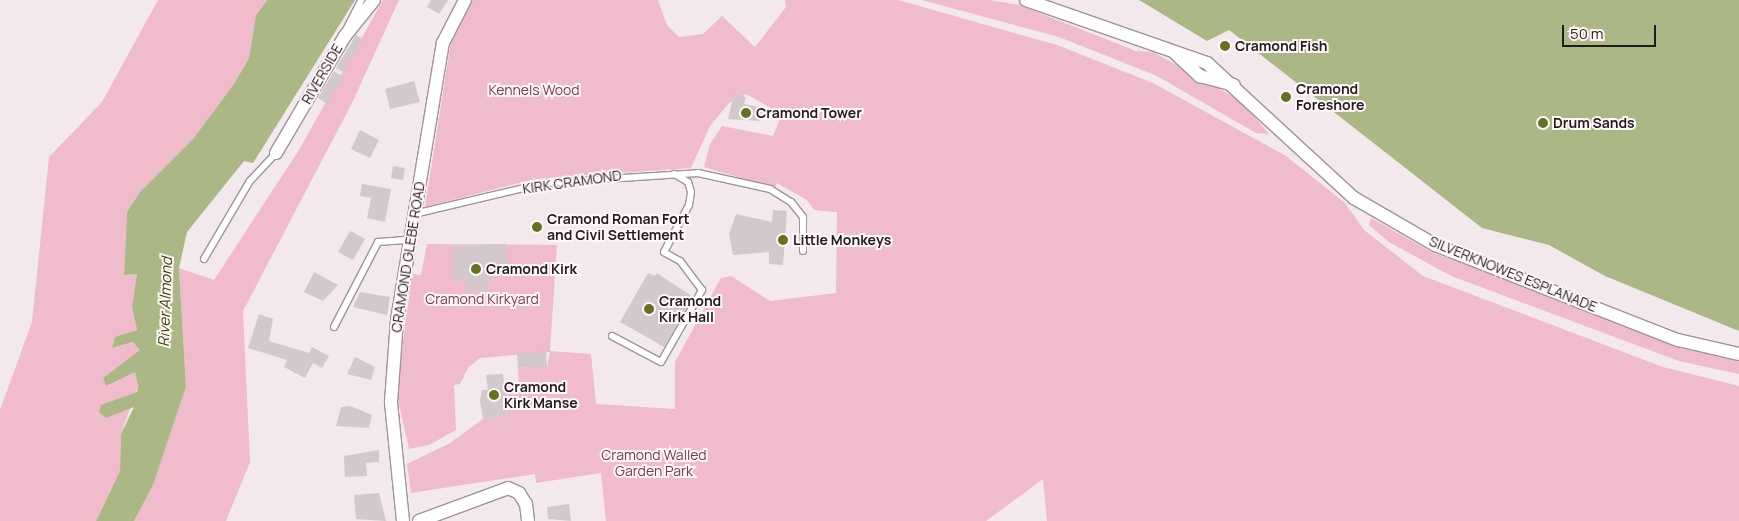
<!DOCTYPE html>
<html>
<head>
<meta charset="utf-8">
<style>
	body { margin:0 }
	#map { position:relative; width:1739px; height:521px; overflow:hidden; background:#f3e8eb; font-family:Manrope,sans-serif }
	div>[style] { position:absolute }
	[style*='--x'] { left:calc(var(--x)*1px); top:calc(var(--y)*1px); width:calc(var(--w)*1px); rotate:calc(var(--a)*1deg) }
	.green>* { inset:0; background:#f0bbcb }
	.water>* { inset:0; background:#abb785 }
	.building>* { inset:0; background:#d3c8cb }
	.roads { filter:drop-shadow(1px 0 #9f9497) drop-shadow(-1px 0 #9f9497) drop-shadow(0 1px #9f9497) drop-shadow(0 -1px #9f9497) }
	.lane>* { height:6px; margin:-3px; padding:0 3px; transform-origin:3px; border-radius:3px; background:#fff }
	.street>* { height:12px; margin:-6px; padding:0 6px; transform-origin:6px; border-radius:6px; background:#fff }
	.dots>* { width:14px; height:14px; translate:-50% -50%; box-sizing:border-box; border:2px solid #fff6f8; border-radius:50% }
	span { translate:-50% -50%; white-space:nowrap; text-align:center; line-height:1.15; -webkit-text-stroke:4px #fff6f8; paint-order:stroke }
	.poi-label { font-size:14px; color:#211d1f; font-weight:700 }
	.left { translate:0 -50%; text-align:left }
	.street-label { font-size:14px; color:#211d1f }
	.park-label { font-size:14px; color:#7b3750 }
	.water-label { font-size:15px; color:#384105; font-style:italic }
	.scale { position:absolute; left:1562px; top:25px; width:94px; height:22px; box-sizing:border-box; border:2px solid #211d1f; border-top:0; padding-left:6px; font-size:15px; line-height:18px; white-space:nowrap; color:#211d1f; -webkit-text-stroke:4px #fff6f8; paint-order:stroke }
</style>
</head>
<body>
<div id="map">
	<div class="green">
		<div style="clip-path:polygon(158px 0,267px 0,256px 15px,249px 58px,234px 84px,193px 139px,140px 192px,127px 212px,124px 275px,137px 274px,132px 307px,137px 330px,115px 337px,112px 348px,134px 342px,141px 350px,103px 378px,106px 386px,135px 372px,138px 386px,121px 434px,120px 471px,96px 521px,0 521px,0 410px,32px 322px,49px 157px,102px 102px)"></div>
		<div style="clip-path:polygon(383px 0,399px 0,352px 103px,243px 311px,250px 462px,226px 521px,134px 521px,153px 485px,186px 387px,179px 268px,214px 280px,299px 150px)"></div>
		<div style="clip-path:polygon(473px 0,658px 0,667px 25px,679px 37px,703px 34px,722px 16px,755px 47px,786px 7px,785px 0,898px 0,1057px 45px,1153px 83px,1286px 156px,1345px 203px,1364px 230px,1423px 276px,1663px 367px,1739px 386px,1739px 521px,1047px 521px,1043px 479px,986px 521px,606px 521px,601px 473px,536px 483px,535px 474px,411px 493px,407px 464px,450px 443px,483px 419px,507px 416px,504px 387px,519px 386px,518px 368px,529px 368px,528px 357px,547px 367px,550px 352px,480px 358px,468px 368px,460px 384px,454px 385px,456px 430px,429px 445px,409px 449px,398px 400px,401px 357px,412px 274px,421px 275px,427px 244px,557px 245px,550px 351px,591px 354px,596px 404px,675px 409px,675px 362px,721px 278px,731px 276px,770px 301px,836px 293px,837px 212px,814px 210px,807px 200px,777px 183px,775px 188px,704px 167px,710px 144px,722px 126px,773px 136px,782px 114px,746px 94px,729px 103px,710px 126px,691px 168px,535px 179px,425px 207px,452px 35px)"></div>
		<div style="clip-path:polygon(922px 0,989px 0,1019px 5px,1136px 51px,1153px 52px,1241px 101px,1269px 134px,1256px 133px,1157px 76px,1059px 37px)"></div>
		<div style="clip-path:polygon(1371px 218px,1433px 253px,1528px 285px,1685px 349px,1739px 361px,1739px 374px,1679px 361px,1451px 276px,1389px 242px,1369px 225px)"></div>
	</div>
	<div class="water">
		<div style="clip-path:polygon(267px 0,355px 0,253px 163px,244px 161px,187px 232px,179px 268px,186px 387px,153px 485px,134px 521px,96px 521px,120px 471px,121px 434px,134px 407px,106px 418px,99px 412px,101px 405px,137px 392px,138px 386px,135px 372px,106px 386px,103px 378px,140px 350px,133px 342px,112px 348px,115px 337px,137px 330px,132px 307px,137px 274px,124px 275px,127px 212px,140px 192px,193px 139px,234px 84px,249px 58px,256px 15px)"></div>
		<div style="clip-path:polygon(1139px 0,1739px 0,1739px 331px,1605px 276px,1549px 245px,1482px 228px,1229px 30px,1207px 41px)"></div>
	</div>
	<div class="building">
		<div style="clip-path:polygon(431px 0,448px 0,439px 14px,427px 7px)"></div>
		<div style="clip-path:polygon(356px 35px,363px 39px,343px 72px,336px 68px)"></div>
		<div style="clip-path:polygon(334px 71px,343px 77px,327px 104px,318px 98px)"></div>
		<div style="clip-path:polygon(414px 81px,420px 102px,390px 109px,385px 89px)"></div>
		<div style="clip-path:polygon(734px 94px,746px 97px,744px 104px,763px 108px,760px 121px,728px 119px)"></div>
		<div style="clip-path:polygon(360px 130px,379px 140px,370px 158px,351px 149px)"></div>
		<div style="clip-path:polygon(393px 166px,405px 168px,403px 180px,391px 178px)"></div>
		<div style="clip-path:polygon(362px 184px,391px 189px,385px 222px,367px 218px,371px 198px,360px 196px)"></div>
		<div style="clip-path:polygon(773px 210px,787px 211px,783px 265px,769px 264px,769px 252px,733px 255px,729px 234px,736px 214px,772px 222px)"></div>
		<div style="clip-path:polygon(350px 231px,365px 239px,353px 260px,338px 252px)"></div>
		<div style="clip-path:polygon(507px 244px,508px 270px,495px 271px,495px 279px,487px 279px,487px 292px,466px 292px,466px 280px,453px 280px,453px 245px)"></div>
		<div style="clip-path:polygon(314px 272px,338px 285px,323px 301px,304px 292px)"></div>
		<div style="clip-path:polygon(648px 273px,655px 276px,657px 273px,693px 297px,664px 347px,620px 322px)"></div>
		<div style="clip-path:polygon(360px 292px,390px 297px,387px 315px,353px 307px)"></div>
		<div style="clip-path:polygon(259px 314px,273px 319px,269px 341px,309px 353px,312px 347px,329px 356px,322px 368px,313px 363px,305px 378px,284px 367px,287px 360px,248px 348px)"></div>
		<div style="clip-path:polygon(546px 351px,547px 367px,518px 368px,517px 353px)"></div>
		<div style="clip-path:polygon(355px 357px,375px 367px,371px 380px,347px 374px)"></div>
		<div style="clip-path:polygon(503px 374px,507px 416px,483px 419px,480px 400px,482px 390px,488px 390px,486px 375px)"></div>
		<div style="clip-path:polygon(350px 406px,372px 415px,369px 428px,336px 426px,341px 407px)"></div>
		<div style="clip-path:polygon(379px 450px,379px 462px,366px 463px,367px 476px,345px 477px,344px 456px)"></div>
		<div style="clip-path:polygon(379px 493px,386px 521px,356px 519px,354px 495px)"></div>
		<div style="clip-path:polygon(569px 504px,571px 521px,548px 519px,547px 507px)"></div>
	</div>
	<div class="roads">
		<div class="lane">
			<div style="--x:345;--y:32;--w:36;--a:-63"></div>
			<div style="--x:414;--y:214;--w:135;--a:-13.3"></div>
			<div style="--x:545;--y:183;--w:153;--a:-3.7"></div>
			<div style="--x:698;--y:173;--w:74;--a:12.5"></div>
			<div style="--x:770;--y:189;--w:25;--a:32"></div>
			<div style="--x:791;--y:202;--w:19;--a:51"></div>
			<div style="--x:803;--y:217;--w:34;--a:90"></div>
			<div style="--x:204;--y:259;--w:91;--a:-59.5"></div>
			<div style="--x:250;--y:181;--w:38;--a:-47"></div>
			<div style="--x:334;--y:327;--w:96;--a:-62.6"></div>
			<div style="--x:378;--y:242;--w:31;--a:-4"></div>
			<div style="--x:612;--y:336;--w:55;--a:28"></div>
			<div style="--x:661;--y:362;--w:83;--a:-60.3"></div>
			<div style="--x:702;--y:290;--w:36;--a:-127"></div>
			<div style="--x:680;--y:261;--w:18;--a:-151"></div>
			<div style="--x:664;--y:252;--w:53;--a:-62"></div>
			<div style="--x:689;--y:205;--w:13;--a:-81"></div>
			<div style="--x:691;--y:192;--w:10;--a:-107"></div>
			<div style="--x:688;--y:182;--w:16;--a:-150"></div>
		</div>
		<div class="street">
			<div style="--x:1026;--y:0;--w:192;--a:19.2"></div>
			<div style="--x:1207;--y:63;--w:200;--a:42.6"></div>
			<div style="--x:1354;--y:198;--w:94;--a:30.1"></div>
			<div style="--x:1435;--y:245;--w:261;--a:21.4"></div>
			<div style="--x:1678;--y:340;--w:63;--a:12.9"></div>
			<div style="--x:1176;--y:54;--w:33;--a:43"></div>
			<div style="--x:1200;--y:76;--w:35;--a:15"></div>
			<div style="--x:276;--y:153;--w:136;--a:-59.5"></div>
			<div style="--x:345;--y:36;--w:46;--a:-51.1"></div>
			<div style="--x:403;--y:521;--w:120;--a:-95.8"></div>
			<div style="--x:391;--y:402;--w:82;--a:-85.8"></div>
			<div style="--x:397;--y:320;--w:281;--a:-80.6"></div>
			<div style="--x:443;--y:43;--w:48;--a:-62.9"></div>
			<div style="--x:419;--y:521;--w:95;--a:-20.3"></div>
			<div style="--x:508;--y:488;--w:12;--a:24"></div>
			<div style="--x:519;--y:493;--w:13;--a:58"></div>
			<div style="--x:526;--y:504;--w:17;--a:83"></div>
		</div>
	</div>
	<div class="dots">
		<div style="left:1225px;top:46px;background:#657320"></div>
		<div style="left:1286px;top:97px;background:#657320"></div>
		<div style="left:746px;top:113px;background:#657320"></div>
		<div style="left:1543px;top:123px;background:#657320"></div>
		<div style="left:537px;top:227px;background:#657320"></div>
		<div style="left:783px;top:240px;background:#657320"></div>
		<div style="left:476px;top:269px;background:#657320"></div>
		<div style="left:649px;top:309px;background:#657320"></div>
		<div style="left:494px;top:395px;background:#657320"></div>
	</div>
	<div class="poi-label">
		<span class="left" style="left:1235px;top:46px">Cramond Fish</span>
		<span class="left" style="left:1296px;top:97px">Cramond<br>Foreshore</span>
		<span class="left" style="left:756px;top:113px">Cramond Tower</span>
		<span class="left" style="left:1553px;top:123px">Drum Sands</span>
		<span class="left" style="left:547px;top:227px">Cramond Roman Fort<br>and Civil Settlement</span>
		<span class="left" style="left:793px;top:240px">Little Monkeys</span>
		<span class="left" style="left:486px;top:269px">Cramond Kirk</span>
		<span class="left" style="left:659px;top:309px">Cramond<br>Kirk Hall</span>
		<span class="left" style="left:504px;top:395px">Cramond<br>Kirk Manse</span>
	</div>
	<div class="street-label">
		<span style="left:322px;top:74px;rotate:-60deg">RIVERSIDE</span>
		<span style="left:572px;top:182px;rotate:-8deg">KIRK CRAMOND</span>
		<span style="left:408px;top:257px;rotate:-81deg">CRAMOND GLEBE ROAD</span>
		<span style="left:1513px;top:274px;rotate:22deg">SILVERKNOWES ESPLANADE</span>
	</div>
	<div class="park-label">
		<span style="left:534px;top:90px">Kennels Wood</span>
		<span style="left:482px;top:299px">Cramond Kirkyard</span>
		<span style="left:654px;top:463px">Cramond Walled<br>Garden Park</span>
	</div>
	<div class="water-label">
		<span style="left:165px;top:302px;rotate:-88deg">River Almond</span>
	</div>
	<div class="scale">50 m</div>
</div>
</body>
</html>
